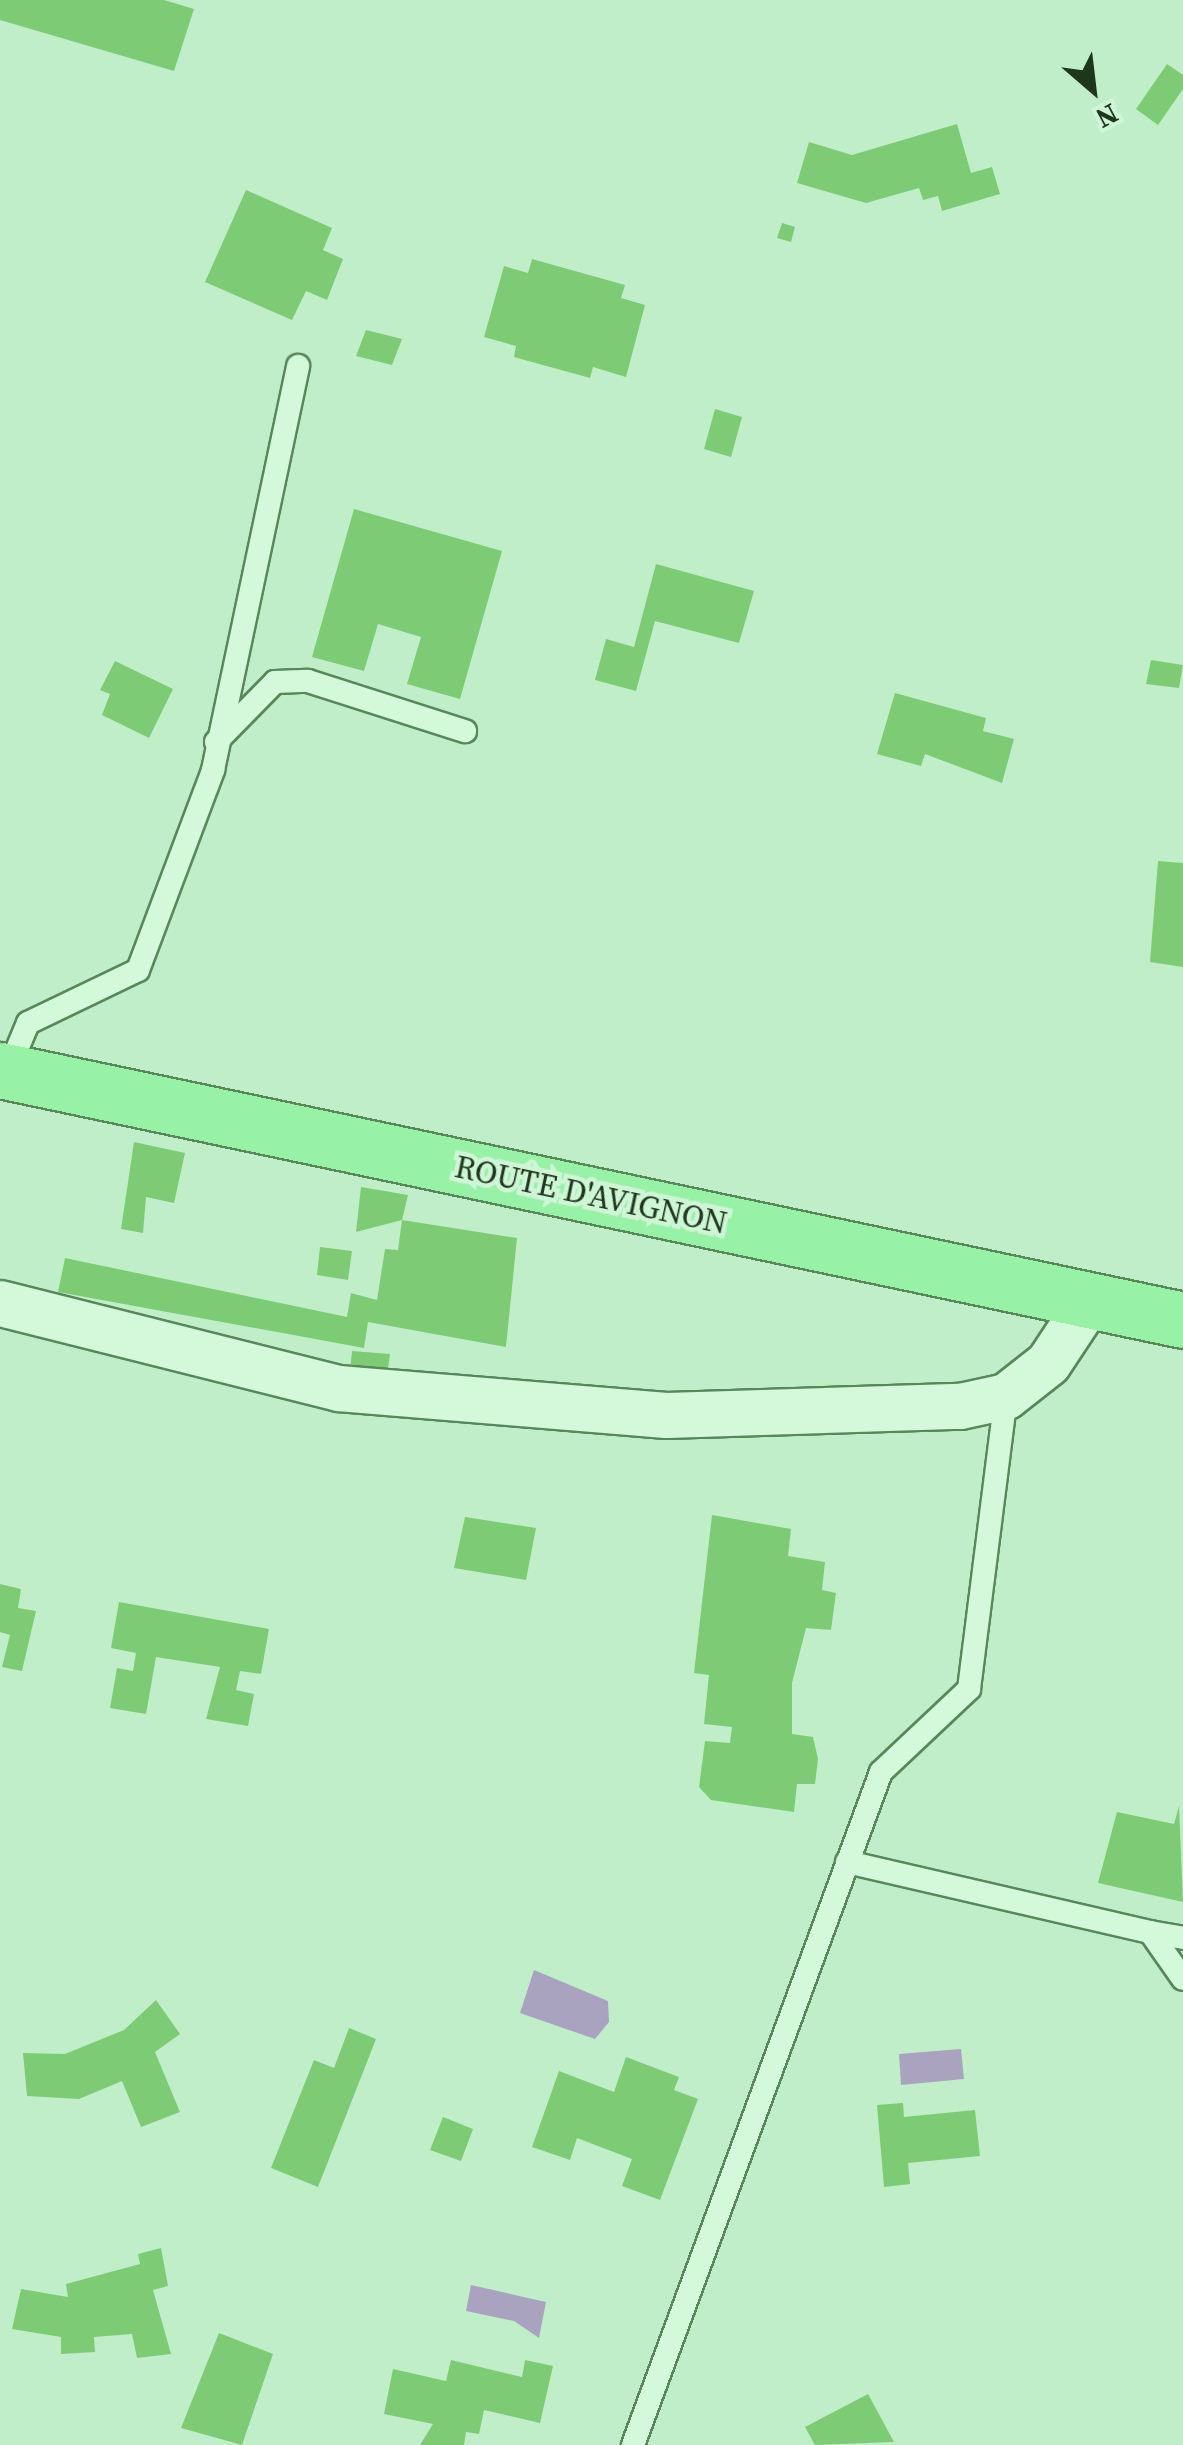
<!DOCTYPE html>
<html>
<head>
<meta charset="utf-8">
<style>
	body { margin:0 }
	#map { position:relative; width:1183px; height:2445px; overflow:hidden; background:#c0eec9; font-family:"Source Serif 4",serif }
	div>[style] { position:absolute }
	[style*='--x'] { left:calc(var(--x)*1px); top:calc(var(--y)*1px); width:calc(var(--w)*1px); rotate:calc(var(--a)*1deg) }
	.water>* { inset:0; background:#a9a3c0 }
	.building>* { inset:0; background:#7dcc75 }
	.roads { filter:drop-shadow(2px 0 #588759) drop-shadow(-2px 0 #588759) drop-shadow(0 2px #588759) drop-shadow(0 -2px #588759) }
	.service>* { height:22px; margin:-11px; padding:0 11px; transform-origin:11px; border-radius:11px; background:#d3f9da }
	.minor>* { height:45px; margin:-22.5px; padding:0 22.5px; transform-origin:22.5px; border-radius:22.5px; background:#d3f9da }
	.primary>* { height:55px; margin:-27.5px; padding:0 27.5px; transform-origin:27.5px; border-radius:27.5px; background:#97f2a7 }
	span { translate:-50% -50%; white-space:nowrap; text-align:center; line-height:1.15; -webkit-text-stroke:9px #cff5d7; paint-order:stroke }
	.street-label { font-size:32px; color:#1d361c }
	.north { position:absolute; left:1043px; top:40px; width:100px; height:100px; -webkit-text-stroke:8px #cff5d7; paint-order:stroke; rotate:152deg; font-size:28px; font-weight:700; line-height:40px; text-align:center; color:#1d361c }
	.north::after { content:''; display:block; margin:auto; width:35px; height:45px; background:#1d361c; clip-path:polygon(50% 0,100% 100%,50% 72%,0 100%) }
</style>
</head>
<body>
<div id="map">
	<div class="water">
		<div style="clip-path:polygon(534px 1970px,608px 2001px,609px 2022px,595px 2039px,520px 2013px)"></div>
		<div style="clip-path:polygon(961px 2049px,964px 2079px,901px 2085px,899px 2054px)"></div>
		<div style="clip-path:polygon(471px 2285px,546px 2302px,539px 2338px,514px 2321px,466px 2311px)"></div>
	</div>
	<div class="building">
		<div style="clip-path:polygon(0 0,164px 0,194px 9px,174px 71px,0 20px)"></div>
		<div style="clip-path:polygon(1167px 64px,1183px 75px,1183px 89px,1158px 125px,1136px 109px)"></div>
		<div style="clip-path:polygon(957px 124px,971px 173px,992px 167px,1000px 194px,942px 211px,938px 196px,923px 200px,919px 188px,866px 203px,797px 183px,809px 142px,852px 155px)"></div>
		<div style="clip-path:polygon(246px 190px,332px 228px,323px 250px,343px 259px,327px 300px,306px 291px,292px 320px,205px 282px)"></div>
		<div style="clip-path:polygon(782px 223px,795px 227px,791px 242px,777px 238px)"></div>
		<div style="clip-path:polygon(532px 259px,625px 285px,621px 298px,645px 305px,626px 377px,593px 367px,590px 378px,514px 357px,516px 346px,484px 337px,504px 266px,528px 273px)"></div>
		<div style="clip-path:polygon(366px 330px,402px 339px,392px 365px,356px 356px)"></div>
		<div style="clip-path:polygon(715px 409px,742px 417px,731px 457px,704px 449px)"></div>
		<div style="clip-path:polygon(354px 509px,502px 551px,460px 699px,407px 684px,421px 637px,378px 624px,364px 671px,312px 657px)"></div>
		<div style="clip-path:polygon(656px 564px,754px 591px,739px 643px,655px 621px,636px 691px,595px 680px,606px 639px,634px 647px)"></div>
		<div style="clip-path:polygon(1151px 660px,1183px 665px,1179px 688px,1146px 684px)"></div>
		<div style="clip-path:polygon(115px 661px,173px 689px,149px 738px,102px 715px,110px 694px,100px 690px)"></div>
		<div style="clip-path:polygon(895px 693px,986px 718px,983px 731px,1014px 739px,1002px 783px,925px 754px,921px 766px,877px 754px)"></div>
		<div style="clip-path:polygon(1158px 861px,1183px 863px,1183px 967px,1150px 962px)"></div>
		<div style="clip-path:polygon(134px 1142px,185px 1153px,174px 1203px,146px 1197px,143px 1233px,121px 1229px)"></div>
		<div style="clip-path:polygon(361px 1187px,408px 1195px,402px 1220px,356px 1232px)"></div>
		<div style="clip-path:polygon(402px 1220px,517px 1238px,506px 1347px,368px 1322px,364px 1348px,58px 1292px,65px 1258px,347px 1317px,351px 1293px,377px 1300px,385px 1249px,398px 1250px)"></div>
		<div style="clip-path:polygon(320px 1247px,352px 1251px,348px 1280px,317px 1275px)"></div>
		<div style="clip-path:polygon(352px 1351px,390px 1354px,387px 1376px,350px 1371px)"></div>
		<div style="clip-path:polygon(712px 1515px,791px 1529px,788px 1556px,825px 1562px,822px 1590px,836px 1593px,831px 1630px,806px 1628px,792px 1683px,792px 1734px,813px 1737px,818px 1759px,815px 1784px,797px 1784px,794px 1812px,711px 1800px,699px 1787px,705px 1741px,730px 1743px,732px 1727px,704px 1724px,709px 1675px,694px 1673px)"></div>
		<div style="clip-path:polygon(465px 1517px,536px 1528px,526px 1580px,454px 1568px)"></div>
		<div style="clip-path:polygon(0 1584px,21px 1589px,18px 1608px,36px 1611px,22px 1671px,2px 1667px,10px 1635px,0 1632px)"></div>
		<div style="clip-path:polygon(119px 1602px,269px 1629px,261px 1674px,240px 1671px,236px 1690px,254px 1694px,248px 1726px,206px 1719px,220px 1667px,156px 1657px,146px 1714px,110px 1708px,117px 1668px,133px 1671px,136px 1653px,111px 1648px)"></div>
		<div style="clip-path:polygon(1179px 1806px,1183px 1902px,1098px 1883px,1117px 1812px,1174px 1824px)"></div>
		<div style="clip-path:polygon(156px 2000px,180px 2034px,155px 2052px,180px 2112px,141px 2127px,122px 2081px,79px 2099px,27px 2096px,23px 2053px,65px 2054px,124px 2030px)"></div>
		<div style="clip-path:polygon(349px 2028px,376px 2039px,318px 2187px,271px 2168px,314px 2060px,334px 2068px)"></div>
		<div style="clip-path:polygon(626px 2057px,679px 2077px,674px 2090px,698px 2099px,660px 2200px,622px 2186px,632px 2159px,577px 2138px,570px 2160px,532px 2147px,559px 2071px,614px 2092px)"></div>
		<div style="clip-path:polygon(903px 2103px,904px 2117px,975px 2110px,980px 2156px,908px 2163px,910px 2184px,884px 2187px,877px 2105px)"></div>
		<div style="clip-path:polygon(443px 2117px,473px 2129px,461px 2161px,430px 2150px)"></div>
		<div style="clip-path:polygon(161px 2248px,168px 2286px,153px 2290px,171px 2354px,137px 2358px,132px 2334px,94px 2337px,95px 2352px,61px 2354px,61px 2337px,12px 2329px,21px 2289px,68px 2297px,66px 2284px,140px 2264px,138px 2254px)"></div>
		<div style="clip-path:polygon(219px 2333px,273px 2354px,242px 2445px,181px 2428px)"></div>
		<div style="clip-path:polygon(451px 2360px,522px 2377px,525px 2360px,553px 2366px,540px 2423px,484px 2410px,479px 2434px,466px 2432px,464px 2445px,420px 2445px,433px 2424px,384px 2414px,393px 2369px,446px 2381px)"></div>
		<div style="clip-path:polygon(868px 2394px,894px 2442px,815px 2445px,805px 2427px)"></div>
	</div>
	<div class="roads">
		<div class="service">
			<div style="--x:216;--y:742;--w:84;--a:-45.5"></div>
			<div style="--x:275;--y:682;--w:33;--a:-2"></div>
			<div style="--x:308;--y:681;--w:165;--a:17.7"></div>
			<div style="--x:8;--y:1071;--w:52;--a:-67.4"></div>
			<div style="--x:28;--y:1023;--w:122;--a:-25.7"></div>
			<div style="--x:138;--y:970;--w:214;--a:-69.4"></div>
			<div style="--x:213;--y:770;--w:413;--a:-78.1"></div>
			<div style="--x:847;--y:1862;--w:311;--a:13"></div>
			<div style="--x:1150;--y:1932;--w:57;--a:54.9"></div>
			<div style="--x:1150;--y:1932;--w:34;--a:10"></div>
			<div style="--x:633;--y:2445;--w:717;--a:-69.77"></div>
			<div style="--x:881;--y:1772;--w:121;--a:-43.3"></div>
			<div style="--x:969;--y:1689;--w:295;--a:-82.8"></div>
		</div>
		<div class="minor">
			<div style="--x:0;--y:1303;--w:349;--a:14.1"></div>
			<div style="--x:338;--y:1388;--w:329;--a:4.7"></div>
			<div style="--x:666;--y:1415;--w:294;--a:-1.8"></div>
			<div style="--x:960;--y:1406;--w:47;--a:-12.3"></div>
			<div style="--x:1006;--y:1396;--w:53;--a:-38.2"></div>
			<div style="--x:1048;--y:1363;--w:74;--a:-56.5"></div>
		</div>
		<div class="primary">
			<div style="--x:0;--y:1070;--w:1209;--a:11.93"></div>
		</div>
	</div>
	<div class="street-label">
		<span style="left:591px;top:1195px;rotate:12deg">ROUTE D'AVIGNON</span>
	</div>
	<div class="north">N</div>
</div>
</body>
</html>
